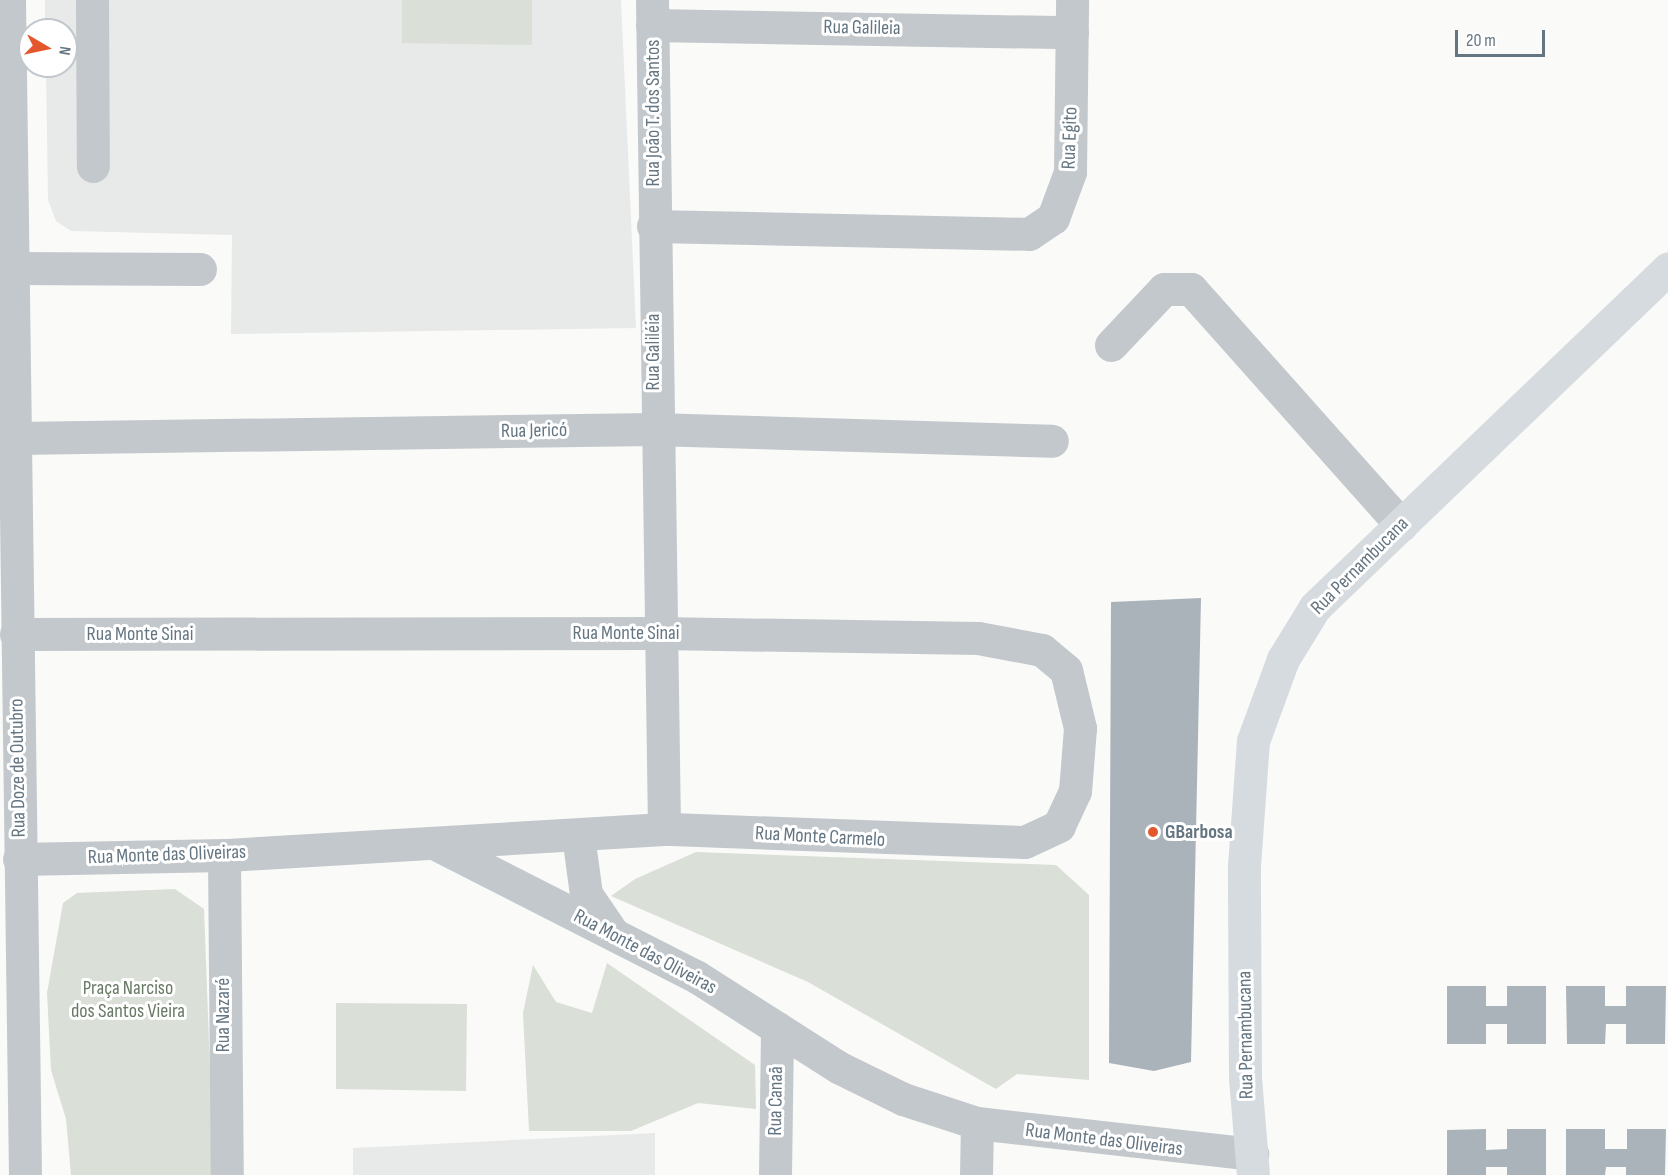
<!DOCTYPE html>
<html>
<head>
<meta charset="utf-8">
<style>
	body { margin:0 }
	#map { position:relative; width:1668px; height:1175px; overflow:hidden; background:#fafaf8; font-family:"Sofia Sans Condensed",sans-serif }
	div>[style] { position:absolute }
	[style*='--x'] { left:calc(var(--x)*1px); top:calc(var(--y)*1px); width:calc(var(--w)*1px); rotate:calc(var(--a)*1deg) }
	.built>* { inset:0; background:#e8e9e9 }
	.green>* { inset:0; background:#dadfd7 }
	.building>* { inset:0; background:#aab3b9 }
	.minor>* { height:33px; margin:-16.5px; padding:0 16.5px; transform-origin:16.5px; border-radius:16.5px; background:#c3c8cc }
	.major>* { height:33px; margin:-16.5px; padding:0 16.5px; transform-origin:16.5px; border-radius:16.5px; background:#d6dbdf }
	.dots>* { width:16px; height:16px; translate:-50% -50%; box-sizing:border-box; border:3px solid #fff; border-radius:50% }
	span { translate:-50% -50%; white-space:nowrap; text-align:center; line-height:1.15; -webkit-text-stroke:6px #fff; paint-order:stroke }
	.street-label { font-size:20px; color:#657683 }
	.poi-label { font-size:20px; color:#657683; font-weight:700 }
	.left { translate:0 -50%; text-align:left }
	.park-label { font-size:20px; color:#687a64 }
	.north { position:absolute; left:18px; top:18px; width:60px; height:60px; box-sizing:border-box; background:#fff; border:2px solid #c1c8cd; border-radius:50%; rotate:99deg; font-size:16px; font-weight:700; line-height:24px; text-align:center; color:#657683 }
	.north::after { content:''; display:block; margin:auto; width:21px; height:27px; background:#e4572e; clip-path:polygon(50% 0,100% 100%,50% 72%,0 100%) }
	.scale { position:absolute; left:1455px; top:30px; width:90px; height:27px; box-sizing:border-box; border:3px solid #657683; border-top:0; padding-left:8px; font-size:18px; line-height:21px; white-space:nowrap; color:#657683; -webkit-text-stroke:4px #fff; paint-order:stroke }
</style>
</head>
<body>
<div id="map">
	<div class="built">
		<div style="clip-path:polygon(45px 0,621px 0,636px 328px,231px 334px,232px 235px,71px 231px,56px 221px,48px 200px,46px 66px,66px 66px,66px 30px,45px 30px)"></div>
		<div style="clip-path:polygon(655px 1133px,655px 1175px,353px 1175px,353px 1148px)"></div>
	</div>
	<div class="green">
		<div style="clip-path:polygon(402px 0,532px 0,532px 45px,402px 43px)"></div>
		<div style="clip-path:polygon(696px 852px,1056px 865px,1089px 895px,1089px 1080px,1017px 1074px,996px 1089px,808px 982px,611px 896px,635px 879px)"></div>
		<div style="clip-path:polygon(175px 889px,204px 909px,214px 1175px,71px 1175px,66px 1119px,51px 1070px,47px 993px,63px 903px,77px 893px)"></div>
		<div style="clip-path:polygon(607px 963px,755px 1065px,756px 1109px,698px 1103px,631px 1131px,529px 1131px,523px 1013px,533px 965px,556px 1002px,592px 1013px)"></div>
		<div style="clip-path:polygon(336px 1003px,467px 1004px,466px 1091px,336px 1089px)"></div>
	</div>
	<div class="building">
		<div style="clip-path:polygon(1201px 598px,1191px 1062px,1154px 1071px,1109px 1063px,1111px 602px)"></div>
		<div style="clip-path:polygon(1447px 986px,1486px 986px,1486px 1006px,1507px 1006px,1507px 986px,1546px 986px,1546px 1044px,1507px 1044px,1507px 1024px,1486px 1024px,1486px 1044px,1447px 1044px)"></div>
		<div style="clip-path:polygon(1566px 986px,1605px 986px,1605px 1006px,1626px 1006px,1626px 986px,1666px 986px,1665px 1044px,1626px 1044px,1626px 1024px,1606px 1024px,1605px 1044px,1567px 1044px)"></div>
		<div style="clip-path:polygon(1486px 1129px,1486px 1150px,1507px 1149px,1507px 1129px,1546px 1129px,1546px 1175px,1507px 1175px,1507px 1167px,1486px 1167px,1486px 1175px,1447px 1175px,1447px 1130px)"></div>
		<div style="clip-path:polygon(1566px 1129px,1605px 1129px,1605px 1149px,1627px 1149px,1627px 1129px,1666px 1129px,1665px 1175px,1626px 1175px,1626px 1167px,1606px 1167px,1605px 1175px,1566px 1175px)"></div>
	</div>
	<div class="minor">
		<div style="--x:9;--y:0;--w:1175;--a:89.22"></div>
		<div style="--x:92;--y:0;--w:166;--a:89.7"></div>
		<div style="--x:652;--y:0;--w:829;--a:89.17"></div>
		<div style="--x:652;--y:25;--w:420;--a:1"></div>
		<div style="--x:653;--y:226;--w:376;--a:1.2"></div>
		<div style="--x:1029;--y:234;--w:29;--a:-34"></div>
		<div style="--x:1053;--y:218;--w:49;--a:-69.7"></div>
		<div style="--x:1070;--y:172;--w:172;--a:-89.3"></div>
		<div style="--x:12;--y:268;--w:188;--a:0.3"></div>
		<div style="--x:1111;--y:345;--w:77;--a:-46.6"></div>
		<div style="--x:1164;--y:289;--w:27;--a:0"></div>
		<div style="--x:1191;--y:289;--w:316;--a:48.3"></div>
		<div style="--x:15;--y:438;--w:639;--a:-0.81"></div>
		<div style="--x:654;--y:429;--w:398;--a:1.7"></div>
		<div style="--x:16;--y:634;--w:643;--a:-0.09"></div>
		<div style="--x:659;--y:633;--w:319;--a:0.9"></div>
		<div style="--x:978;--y:638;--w:65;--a:10.6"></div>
		<div style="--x:1042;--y:650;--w:31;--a:40"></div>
		<div style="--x:1066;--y:670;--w:60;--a:76.4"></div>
		<div style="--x:1080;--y:728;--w:63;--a:94.5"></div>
		<div style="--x:1075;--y:791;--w:38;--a:115"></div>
		<div style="--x:1059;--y:826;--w:38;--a:155"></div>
		<div style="--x:1024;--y:842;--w:360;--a:-177.9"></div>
		<div style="--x:664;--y:829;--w:441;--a:176.6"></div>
		<div style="--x:224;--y:855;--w:205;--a:178.9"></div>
		<div style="--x:578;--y:835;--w:60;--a:82.3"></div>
		<div style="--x:586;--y:894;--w:46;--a:55.6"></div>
		<div style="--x:436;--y:844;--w:293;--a:27"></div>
		<div style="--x:697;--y:977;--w:169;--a:32.5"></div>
		<div style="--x:840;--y:1068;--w:70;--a:26.2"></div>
		<div style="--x:903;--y:1099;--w:78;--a:18"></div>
		<div style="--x:977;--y:1123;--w:277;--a:6.4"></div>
		<div style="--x:224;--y:855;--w:320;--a:89.5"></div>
		<div style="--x:775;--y:1175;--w:147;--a:-89.2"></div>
		<div style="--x:976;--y:1175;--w:52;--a:-88.9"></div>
	</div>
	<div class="major">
		<div style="--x:1253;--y:1175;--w:97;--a:-94.7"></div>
		<div style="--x:1245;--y:1078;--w:212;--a:-90.3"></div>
		<div style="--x:1244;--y:866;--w:125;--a:-85.9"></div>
		<div style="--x:1253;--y:741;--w:87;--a:-69.9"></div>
		<div style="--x:1283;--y:659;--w:61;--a:-58.4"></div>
		<div style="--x:1315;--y:607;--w:489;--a:-43.8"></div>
	</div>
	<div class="dots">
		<div style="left:1153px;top:832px;background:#e4572e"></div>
	</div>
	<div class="street-label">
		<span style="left:862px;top:28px;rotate:1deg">Rua Galileia</span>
		<span style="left:653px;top:113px;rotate:-90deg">Rua João T. dos Santos</span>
		<span style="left:1070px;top:138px;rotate:-88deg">Rua Egito</span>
		<span style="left:653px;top:352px;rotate:-90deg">Rua Galiléia</span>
		<span style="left:534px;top:431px;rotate:-1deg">Rua Jericó</span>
		<span style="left:1360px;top:566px;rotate:-45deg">Rua Pernambucana</span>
		<span style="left:626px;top:633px">Rua Monte Sinai</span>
		<span style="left:140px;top:634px">Rua Monte Sinai</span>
		<span style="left:18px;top:768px;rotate:-91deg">Rua Doze de Outubro</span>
		<span style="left:820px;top:837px;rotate:3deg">Rua Monte Carmelo</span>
		<span style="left:167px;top:855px;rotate:-2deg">Rua Monte das Oliveiras</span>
		<span style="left:645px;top:952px;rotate:28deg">Rua Monte das Oliveiras</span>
		<span style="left:223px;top:1015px;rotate:-90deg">Rua Nazaré</span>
		<span style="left:1246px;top:1035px;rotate:-91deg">Rua Pernambucana</span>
		<span style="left:776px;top:1101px;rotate:-89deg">Rua Canaã</span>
		<span style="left:1104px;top:1140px;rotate:7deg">Rua Monte das Oliveiras</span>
	</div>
	<div class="poi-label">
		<span class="left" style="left:1165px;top:832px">GBarbosa</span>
	</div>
	<div class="park-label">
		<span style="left:128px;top:1000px">Praça Narciso<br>dos Santos Vieira</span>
	</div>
	<div class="north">N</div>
	<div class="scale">20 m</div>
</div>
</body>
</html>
